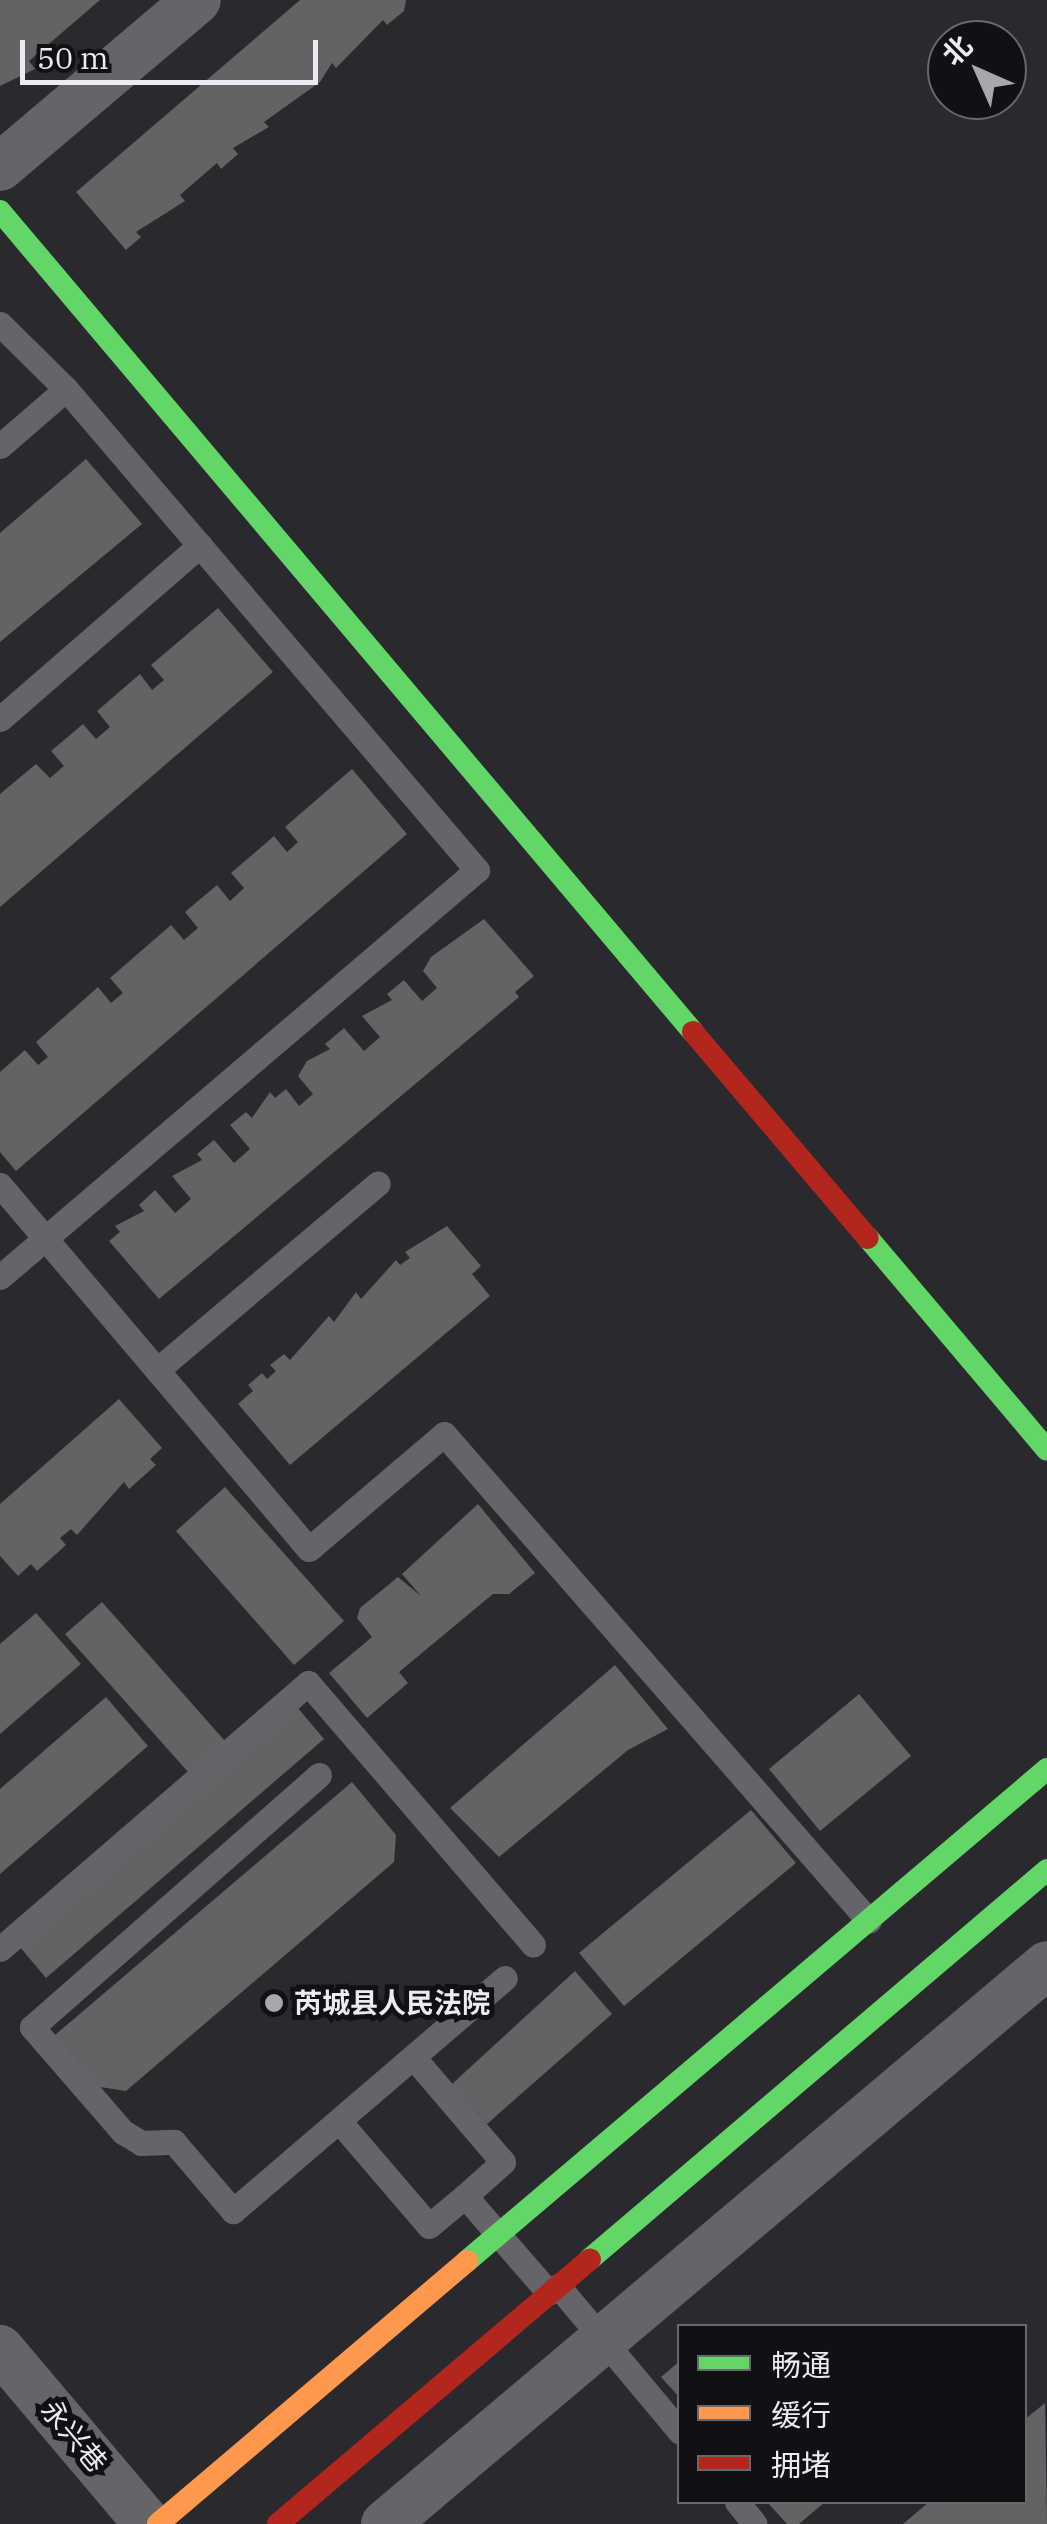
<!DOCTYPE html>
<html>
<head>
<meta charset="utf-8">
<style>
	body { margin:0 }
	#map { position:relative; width:1047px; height:2524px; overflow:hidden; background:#29292e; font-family:"IBM Plex Serif","Noto Sans SC",serif }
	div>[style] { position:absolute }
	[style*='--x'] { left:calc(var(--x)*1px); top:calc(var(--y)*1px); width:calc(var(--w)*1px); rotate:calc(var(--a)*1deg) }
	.building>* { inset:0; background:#626363 }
	.lane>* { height:25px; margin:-12.5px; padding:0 12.5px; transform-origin:12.5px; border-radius:12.5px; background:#646469 }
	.street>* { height:48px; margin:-24px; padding:0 24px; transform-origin:24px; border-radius:24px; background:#646469 }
	.fast>* { height:22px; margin:-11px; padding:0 11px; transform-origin:11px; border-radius:11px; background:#63d668 }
	.slow>* { height:22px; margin:-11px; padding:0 11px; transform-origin:11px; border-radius:11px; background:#ff974d }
	.jam>* { height:22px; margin:-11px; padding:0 11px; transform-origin:11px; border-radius:11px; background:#b3261e }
	.dots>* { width:28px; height:28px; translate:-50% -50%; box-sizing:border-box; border:5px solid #101015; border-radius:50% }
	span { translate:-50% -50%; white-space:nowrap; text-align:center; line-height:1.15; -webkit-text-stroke:10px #101015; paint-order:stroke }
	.poi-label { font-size:28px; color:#ebecf3; font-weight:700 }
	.left { translate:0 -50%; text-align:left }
	.street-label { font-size:28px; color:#ebecf3 }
	.legend { position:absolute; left:677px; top:2324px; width:350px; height:180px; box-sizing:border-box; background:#101015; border:2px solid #68686e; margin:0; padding:12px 18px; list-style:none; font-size:30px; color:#ebecf3 }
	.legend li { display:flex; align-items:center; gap:20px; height:50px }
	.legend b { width:50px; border:2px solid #68686e }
	.north { position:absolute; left:927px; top:20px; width:100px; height:100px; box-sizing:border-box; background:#101015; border:2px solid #68686e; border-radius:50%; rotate:315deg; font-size:28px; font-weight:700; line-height:40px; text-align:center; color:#ebecf3 }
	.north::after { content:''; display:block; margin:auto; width:35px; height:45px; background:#a7a8ae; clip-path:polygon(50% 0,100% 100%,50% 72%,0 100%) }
	.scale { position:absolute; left:20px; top:40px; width:298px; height:45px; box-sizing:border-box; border:5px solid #ebecf3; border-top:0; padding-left:12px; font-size:30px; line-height:35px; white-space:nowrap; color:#ebecf3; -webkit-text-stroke:8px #101015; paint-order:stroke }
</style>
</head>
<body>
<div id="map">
	<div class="building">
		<div style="clip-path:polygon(0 0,100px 0,29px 61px,35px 69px,0 86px)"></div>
		<div style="clip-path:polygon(300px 0,406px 0,404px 11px,387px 25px,383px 20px,336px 68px,332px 63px,320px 82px,264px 122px,269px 127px,233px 148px,238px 154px,221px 169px,217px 163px,180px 195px,185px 201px,136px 232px,141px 237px,126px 250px,76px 192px)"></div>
		<div style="clip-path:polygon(86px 459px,142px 524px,0 642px,0 533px)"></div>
		<div style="clip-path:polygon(218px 608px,273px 672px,0 907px,0 794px,36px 764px,50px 778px,64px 766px,51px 751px,83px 724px,96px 739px,110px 727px,97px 711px,140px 674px,152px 690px,164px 680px,151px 665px)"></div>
		<div style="clip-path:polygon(352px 769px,407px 834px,16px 1171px,0 1152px,0 1072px,25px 1050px,38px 1065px,48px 1057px,36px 1042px,98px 987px,111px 1003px,123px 993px,110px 978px,171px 925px,184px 940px,198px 928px,185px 912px,217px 885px,230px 901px,244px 888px,231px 873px,274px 836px,287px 852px,298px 842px,285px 827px)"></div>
		<div style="clip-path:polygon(484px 919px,534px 976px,515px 992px,519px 997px,159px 1299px,109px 1241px,120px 1232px,115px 1226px,144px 1211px,139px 1205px,155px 1190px,175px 1213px,191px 1199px,172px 1176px,202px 1160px,197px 1154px,214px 1140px,234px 1163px,250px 1149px,230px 1125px,246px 1112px,252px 1118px,270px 1092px,275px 1098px,286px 1089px,299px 1106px,313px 1094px,298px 1076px,307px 1061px,330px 1049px,325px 1044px,344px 1028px,364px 1051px,380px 1037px,362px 1016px,392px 1000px,387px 994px,404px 980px,422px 1001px,437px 988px,423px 971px,431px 957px)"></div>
		<div style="clip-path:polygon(447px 1226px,481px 1266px,472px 1274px,490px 1296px,290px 1465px,238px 1404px,253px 1391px,248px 1385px,262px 1373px,267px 1379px,276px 1371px,270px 1365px,284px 1354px,290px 1360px,329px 1316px,334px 1322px,356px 1292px,361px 1299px,396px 1260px,400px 1265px,410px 1258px,405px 1252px)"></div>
		<div style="clip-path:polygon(119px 1399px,162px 1448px,150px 1459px,156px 1465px,129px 1489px,124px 1482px,77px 1535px,71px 1529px,60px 1538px,66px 1545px,37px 1571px,31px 1564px,18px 1576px,0 1556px,0 1504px)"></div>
		<div style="clip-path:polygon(225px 1487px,344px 1621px,294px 1665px,176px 1531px)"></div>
		<div style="clip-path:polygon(478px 1504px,535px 1573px,509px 1594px,493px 1594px,399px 1672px,408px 1683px,367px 1718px,329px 1673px,372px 1637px,357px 1618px,360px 1608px,398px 1577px,421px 1596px,402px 1574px)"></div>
		<div style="clip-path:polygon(102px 1602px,225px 1741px,189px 1773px,65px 1634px)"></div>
		<div style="clip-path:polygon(36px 1613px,81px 1664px,0 1734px,0 1644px)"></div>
		<div style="clip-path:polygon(615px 1665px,668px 1729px,628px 1750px,499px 1857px,450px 1808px)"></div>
		<div style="clip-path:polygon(859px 1694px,911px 1756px,820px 1831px,769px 1769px)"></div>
		<div style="clip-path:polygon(106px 1697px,148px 1746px,0 1874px,0 1789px)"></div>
		<div style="clip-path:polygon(297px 1707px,324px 1739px,46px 1978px,19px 1946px)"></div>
		<div style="clip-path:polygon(352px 1782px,396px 1835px,394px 1862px,126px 2091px,100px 2087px,55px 2035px)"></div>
		<div style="clip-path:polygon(751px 1810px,796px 1863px,624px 2006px,579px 1953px)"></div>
		<div style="clip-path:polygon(575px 1971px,612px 2014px,487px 2124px,452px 2084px)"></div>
		<div style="clip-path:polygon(680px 2361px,680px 2398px,661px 2377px)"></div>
		<div style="clip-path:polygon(1045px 2403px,1047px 2524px,903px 2524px,929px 2502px,1024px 2502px,1024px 2420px)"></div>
		<div style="clip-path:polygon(767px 2502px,825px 2502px,799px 2524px,787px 2524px)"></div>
	</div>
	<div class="lane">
		<div style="--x:0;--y:324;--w:93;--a:44.6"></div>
		<div style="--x:66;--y:389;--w:633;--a:49.49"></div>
		<div style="--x:477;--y:870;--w:627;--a:139.53"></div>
		<div style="--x:0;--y:446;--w:87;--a:-40.8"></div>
		<div style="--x:0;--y:719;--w:265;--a:-41"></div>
		<div style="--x:0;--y:1185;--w:477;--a:49.7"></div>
		<div style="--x:309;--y:1549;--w:177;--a:-40.4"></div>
		<div style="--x:444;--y:1434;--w:646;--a:48.89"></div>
		<div style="--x:157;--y:1370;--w:289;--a:-40.2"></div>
		<div style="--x:319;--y:1775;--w:382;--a:138.7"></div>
		<div style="--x:32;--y:2027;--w:139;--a:49.1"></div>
		<div style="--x:123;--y:2132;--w:21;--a:31"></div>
		<div style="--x:141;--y:2143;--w:33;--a:-2"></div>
		<div style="--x:174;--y:2142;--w:91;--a:49.5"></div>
		<div style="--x:233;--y:2211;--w:358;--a:-40.6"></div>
		<div style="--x:0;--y:1949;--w:407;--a:-40.8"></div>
		<div style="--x:308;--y:1683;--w:345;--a:49.3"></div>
		<div style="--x:339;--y:2121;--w:138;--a:49.4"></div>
		<div style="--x:429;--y:2226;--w:47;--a:-39.8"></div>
		<div style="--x:465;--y:2196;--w:51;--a:-41.8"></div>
		<div style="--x:503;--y:2162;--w:138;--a:-130.6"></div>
		<div style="--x:465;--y:2196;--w:128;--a:49.1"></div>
		<div style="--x:558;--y:2286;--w:190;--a:50.1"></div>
		<div style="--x:737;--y:2502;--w:28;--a:51"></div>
	</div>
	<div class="street">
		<div style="--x:0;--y:167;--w:258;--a:-40.3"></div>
		<div style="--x:0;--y:2349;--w:229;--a:49.8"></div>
		<div style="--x:385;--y:2524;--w:866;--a:-40.18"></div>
	</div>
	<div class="fast">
		<div style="--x:0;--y:211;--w:1074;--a:49.83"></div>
		<div style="--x:868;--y:1238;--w:277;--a:49.8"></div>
		<div style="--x:590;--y:2259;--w:600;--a:-40.4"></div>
		<div style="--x:467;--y:2261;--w:761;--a:-40.31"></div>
	</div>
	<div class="slow">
		<div style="--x:158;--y:2524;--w:406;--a:-40.4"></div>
	</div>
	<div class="jam">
		<div style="--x:693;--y:1032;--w:270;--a:49.7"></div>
		<div style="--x:278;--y:2524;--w:409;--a:-40.3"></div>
	</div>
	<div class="dots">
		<div style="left:274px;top:2003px;background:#a7a8ae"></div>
	</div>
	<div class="poi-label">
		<span class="left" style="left:294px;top:2003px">芮城县人民法院</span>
	</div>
	<div class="street-label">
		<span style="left:74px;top:2436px;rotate:50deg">永兴巷</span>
	</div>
	<ul class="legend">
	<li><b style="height:12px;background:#63d668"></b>畅通</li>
	<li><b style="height:12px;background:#ff974d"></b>缓行</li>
	<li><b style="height:12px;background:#b3261e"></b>拥堵</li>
	</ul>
	<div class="north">北</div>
	<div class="scale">50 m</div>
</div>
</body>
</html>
